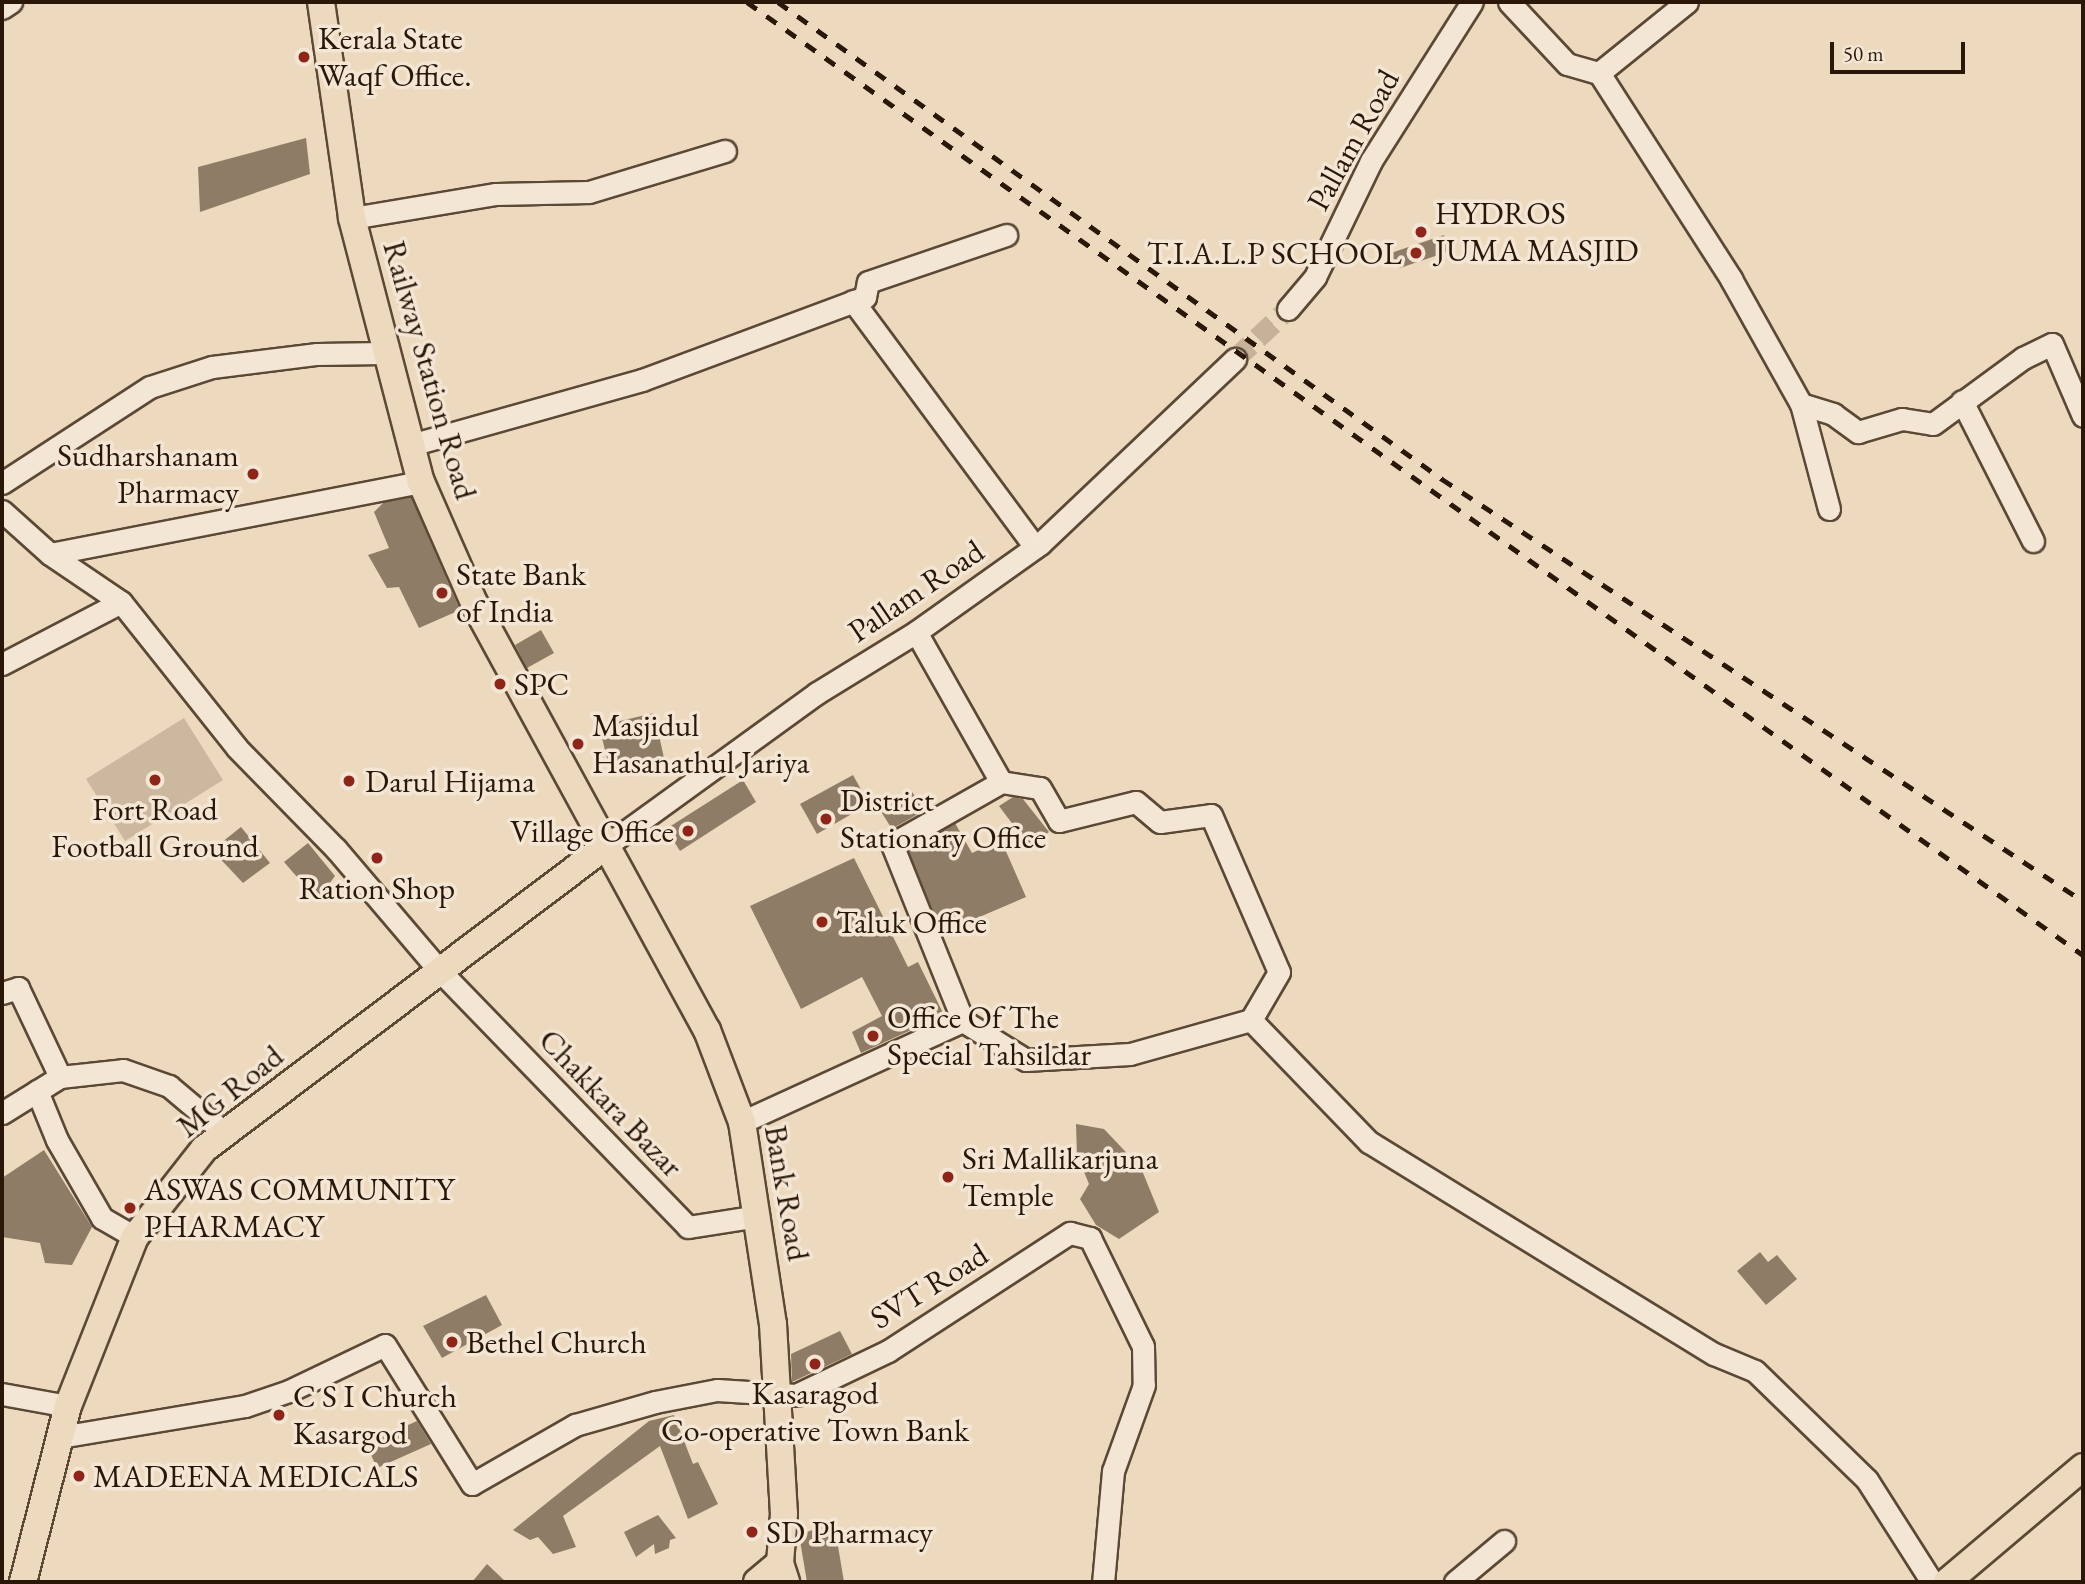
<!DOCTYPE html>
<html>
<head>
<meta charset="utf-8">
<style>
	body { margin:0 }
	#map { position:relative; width:2085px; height:1584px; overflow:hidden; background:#edd9be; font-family:"EB Garamond",serif }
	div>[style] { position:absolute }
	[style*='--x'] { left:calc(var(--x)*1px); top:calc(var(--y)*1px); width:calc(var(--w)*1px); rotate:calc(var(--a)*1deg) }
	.green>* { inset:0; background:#ccb89f }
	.building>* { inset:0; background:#8f7c66 }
	.minor-tunnel>* { height:21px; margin-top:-10.5px; transform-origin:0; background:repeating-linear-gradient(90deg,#c6b299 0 21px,transparent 0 31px) }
	.roads { filter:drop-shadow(2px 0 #5b4835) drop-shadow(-2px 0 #5b4835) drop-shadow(0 2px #5b4835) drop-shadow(0 -2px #5b4835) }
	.minor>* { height:21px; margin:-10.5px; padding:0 10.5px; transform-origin:10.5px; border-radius:10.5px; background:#f3e6d5 }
	.major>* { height:26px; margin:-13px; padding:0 13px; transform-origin:13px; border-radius:13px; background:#edd9be }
	.rail>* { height:5px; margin-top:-2.5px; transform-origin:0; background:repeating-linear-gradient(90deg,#2a1707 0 12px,transparent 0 24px) }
	.dots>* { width:19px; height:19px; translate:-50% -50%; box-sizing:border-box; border:4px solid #f3e6d5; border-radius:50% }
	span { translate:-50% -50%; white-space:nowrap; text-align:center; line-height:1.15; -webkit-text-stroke:7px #f3e6d5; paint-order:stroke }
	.poi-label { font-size:32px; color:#2a1707 }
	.left { translate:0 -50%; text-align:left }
	.right { translate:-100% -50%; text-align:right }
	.street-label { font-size:32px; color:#2a1707 }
	.frame { position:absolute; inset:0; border:4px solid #2a1707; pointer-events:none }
	.scale { position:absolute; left:1830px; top:42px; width:135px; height:32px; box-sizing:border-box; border:4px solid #2a1707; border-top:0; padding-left:9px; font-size:21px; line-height:24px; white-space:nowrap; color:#2a1707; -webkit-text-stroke:5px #f3e6d5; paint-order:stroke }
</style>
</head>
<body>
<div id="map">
	<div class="green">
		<div style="clip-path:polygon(184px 718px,223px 780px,125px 841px,86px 779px)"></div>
	</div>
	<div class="building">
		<div style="clip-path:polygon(306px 138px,310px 174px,200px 212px,198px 167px)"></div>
		<div style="clip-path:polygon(1444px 235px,1447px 252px,1400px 268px,1385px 255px)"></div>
		<div style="clip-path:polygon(411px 497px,460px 610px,419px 628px,399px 587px,387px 588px,368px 555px,389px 548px,374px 512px,384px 502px)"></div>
		<div style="clip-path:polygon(541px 630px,554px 653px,527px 668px,515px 645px)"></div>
		<div style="clip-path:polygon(654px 713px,664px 758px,610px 770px,599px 726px)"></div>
		<div style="clip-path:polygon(853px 775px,869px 804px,817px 834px,800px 804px)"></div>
		<div style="clip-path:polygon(743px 780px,756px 802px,680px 851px,666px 829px)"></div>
		<div style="clip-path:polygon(912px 792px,925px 810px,892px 829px,880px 810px)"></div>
		<div style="clip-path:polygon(1013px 797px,1023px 799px,1049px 832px,1029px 846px,999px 806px)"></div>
		<div style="clip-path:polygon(955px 823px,972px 853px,1001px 840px,1026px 897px,942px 933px,908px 850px)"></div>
		<div style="clip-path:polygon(241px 827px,270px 863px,243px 883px,212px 850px)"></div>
		<div style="clip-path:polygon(308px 843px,335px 876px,317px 900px,284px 862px)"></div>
		<div style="clip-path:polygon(854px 858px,908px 967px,918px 962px,944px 1015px,861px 1053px,852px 1032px,882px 1016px,862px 977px,801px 1009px,750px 906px)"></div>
		<div style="clip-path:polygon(1076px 1124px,1104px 1129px,1141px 1168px,1159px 1212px,1119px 1239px,1096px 1225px,1080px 1199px,1089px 1184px,1077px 1155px)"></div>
		<div style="clip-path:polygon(44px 1150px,92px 1227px,72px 1265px,45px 1263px,40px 1243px,2px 1237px,2px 1178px)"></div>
		<div style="clip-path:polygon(1760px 1252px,1768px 1262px,1777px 1255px,1797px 1279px,1766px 1305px,1737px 1271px)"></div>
		<div style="clip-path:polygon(486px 1295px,502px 1325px,442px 1358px,423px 1326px)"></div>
		<div style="clip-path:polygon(840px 1331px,852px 1354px,792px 1382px,791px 1354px)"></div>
		<div style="clip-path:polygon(674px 1415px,693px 1464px,698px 1462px,718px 1504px,688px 1519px,660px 1446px,563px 1516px,576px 1547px,553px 1554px,538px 1537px,530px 1540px,513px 1530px,649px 1421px)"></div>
		<div style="clip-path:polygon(417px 1421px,431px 1444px,377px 1468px,366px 1444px)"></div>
		<div style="clip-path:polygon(658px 1515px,676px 1538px,670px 1540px,669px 1548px,655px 1554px,654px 1544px,636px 1557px,624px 1532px)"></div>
		<div style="clip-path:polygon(834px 1522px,844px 1582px,807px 1582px,799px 1535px)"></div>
		<div style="clip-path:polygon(487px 1564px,506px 1582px,472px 1582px)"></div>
	</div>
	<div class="minor-tunnel">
		<div style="--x:1235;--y:359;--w:73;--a:-43.3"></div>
	</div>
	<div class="roads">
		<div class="minor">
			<div style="--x:1509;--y:2;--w:85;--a:46.9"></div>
			<div style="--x:1567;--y:64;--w:33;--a:16"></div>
			<div style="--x:1599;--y:73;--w:113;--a:-38.9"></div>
			<div style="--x:2;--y:8;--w:11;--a:-34"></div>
			<div style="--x:1599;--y:73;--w:245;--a:57.3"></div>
			<div style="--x:1731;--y:279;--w:143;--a:60.8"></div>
			<div style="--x:352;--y:218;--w:146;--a:-9.5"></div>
			<div style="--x:496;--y:194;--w:93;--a:-1.2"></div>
			<div style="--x:589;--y:192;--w:142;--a:-16.8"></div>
			<div style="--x:853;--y:301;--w:306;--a:53.5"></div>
			<div style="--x:1288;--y:309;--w:42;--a:-49.8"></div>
			<div style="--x:1315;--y:277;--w:129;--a:-64.2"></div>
			<div style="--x:1371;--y:161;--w:188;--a:-57.6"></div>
			<div style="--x:1962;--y:401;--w:157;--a:63.1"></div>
			<div style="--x:414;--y:444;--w:237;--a:-15.7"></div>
			<div style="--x:642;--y:380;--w:238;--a:-20.4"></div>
			<div style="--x:865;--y:297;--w:15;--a:-79"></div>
			<div style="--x:868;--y:282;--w:146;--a:-18.8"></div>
			<div style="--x:2;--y:483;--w:176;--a:-33"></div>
			<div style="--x:150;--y:387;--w:65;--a:-17.9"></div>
			<div style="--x:212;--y:367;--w:106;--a:-7.1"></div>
			<div style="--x:317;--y:354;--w:67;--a:-0.9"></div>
			<div style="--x:1829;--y:509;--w:109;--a:-104.9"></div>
			<div style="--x:1801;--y:404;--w:34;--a:17"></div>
			<div style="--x:1833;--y:414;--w:31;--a:36"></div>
			<div style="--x:1858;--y:432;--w:46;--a:-16.5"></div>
			<div style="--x:1902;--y:419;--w:31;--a:9"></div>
			<div style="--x:1933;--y:424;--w:112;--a:-36.3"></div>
			<div style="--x:2023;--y:358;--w:32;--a:-26"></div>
			<div style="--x:2052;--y:344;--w:78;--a:66.7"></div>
			<div style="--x:2;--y:511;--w:64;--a:41.9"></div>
			<div style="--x:50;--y:554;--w:86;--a:34.1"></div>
			<div style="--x:121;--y:602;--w:186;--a:51.5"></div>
			<div style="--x:237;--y:748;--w:141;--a:45.6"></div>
			<div style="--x:336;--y:849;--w:160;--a:49.6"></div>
			<div style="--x:440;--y:971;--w:356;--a:45.9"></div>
			<div style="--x:688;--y:1227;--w:71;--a:-8.9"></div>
			<div style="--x:50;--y:554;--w:378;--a:-11"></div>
			<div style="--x:2;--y:664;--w:134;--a:-27.5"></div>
			<div style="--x:1001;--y:782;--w:39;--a:9"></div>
			<div style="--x:1040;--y:788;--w:38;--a:60"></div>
			<div style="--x:1059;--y:821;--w:79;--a:-13.9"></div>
			<div style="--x:1136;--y:802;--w:31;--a:40"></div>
			<div style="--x:1160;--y:822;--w:51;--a:-7.8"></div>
			<div style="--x:1211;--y:815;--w:171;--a:66.6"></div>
			<div style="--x:1279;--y:972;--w:56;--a:120.3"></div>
			<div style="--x:607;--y:845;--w:259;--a:-35.9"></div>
			<div style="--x:817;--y:693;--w:116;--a:-31.6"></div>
			<div style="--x:916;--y:632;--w:152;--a:-35.4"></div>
			<div style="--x:1040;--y:544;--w:269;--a:-43.5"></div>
			<div style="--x:2;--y:993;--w:17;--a:-17"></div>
			<div style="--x:18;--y:988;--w:98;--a:64.7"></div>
			<div style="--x:963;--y:1021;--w:74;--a:31.8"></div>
			<div style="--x:1026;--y:1060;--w:104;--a:-3.3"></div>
			<div style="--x:1130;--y:1054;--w:126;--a:-15.7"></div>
			<div style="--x:1251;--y:1020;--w:170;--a:46"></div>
			<div style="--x:1369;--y:1142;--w:405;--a:31.6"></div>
			<div style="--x:1714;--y:1354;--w:44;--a:22.5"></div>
			<div style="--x:1755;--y:1371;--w:156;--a:44.2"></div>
			<div style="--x:1867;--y:1480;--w:121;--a:57.5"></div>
			<div style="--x:37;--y:1091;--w:53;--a:67.8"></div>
			<div style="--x:57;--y:1140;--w:90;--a:60"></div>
			<div style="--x:102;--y:1218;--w:38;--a:30"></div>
			<div style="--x:2;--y:1113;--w:68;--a:-31.8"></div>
			<div style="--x:60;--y:1077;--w:63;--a:-6.3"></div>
			<div style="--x:123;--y:1070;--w:49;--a:19.2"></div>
			<div style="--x:169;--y:1086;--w:73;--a:40"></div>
			<div style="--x:742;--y:1122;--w:243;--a:-24.6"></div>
			<div style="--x:963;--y:1021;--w:191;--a:-111.9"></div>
			<div style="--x:892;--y:844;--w:125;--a:-29.6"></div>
			<div style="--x:1001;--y:782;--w:172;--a:-119.5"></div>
			<div style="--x:2;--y:1394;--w:67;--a:10.3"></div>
			<div style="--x:60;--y:1437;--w:188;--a:-9.5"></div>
			<div style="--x:245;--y:1406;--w:46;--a:-18.8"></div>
			<div style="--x:289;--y:1391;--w:106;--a:-25.6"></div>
			<div style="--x:385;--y:1345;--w:164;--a:58"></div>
			<div style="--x:472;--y:1484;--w:119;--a:-29.8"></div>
			<div style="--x:575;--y:1425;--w:83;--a:-16"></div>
			<div style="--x:655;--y:1402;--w:63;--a:-11"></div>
			<div style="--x:717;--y:1390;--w:79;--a:3.6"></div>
			<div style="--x:796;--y:1395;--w:102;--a:-25.6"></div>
			<div style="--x:888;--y:1351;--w:217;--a:-33"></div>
			<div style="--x:1070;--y:1233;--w:21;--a:14"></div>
			<div style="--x:1090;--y:1238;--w:120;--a:63.9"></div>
			<div style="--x:1143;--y:1346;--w:39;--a:89"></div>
			<div style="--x:1144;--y:1385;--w:91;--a:109.8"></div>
			<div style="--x:1113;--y:1471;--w:111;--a:95.1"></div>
			<div style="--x:1455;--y:1582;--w:64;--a:-39.9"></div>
		</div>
		<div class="major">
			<div style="--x:321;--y:2;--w:218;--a:81.8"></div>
			<div style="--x:352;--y:218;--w:273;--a:75.4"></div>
			<div style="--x:421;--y:482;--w:134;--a:66.3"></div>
			<div style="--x:475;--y:605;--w:484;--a:61.4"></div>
			<div style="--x:707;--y:1030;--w:98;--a:69.2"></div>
			<div style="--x:742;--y:1122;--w:204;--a:81.3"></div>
			<div style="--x:773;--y:1324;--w:190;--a:86.7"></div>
			<div style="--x:784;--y:1514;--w:49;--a:94.7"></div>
			<div style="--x:780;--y:1563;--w:20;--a:72"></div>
			<div style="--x:23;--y:1582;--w:182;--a:-75.7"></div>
			<div style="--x:68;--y:1406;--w:182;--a:-68.4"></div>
			<div style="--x:135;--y:1237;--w:112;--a:-51.9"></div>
			<div style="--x:204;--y:1149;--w:505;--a:-37.03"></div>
			<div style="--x:757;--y:1582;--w:30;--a:-40"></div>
			<div style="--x:1947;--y:1582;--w:178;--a:-40.2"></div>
		</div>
	</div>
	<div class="rail">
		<div style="--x:747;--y:2;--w:1641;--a:35.5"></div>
		<div style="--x:778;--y:2;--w:818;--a:35.69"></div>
		<div style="--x:1442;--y:479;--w:767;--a:33.36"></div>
	</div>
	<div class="dots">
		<div style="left:304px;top:57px;background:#8f2418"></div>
		<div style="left:1421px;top:232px;background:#8f2418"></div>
		<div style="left:1416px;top:253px;background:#8f2418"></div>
		<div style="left:253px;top:474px;background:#8f2418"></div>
		<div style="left:442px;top:593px;background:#8f2418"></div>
		<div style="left:500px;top:684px;background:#8f2418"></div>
		<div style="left:578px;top:744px;background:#8f2418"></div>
		<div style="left:155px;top:780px;background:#8f2418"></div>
		<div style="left:349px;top:781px;background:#8f2418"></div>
		<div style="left:826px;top:819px;background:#8f2418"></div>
		<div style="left:688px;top:831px;background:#8f2418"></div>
		<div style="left:377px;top:858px;background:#8f2418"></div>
		<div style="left:822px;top:922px;background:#8f2418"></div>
		<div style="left:873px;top:1036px;background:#8f2418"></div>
		<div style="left:948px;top:1177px;background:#8f2418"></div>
		<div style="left:130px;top:1208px;background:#8f2418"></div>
		<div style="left:452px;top:1342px;background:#8f2418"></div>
		<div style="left:815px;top:1364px;background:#8f2418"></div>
		<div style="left:279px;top:1415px;background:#8f2418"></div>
		<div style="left:79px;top:1476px;background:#8f2418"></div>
		<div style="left:752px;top:1532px;background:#8f2418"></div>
	</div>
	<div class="poi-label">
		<span class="left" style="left:318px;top:57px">Kerala State<br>Waqf Office.</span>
		<span class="left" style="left:1435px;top:232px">HYDROS<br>JUMA MASJID</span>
		<span class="right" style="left:1402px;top:253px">T.I.A.L.P SCHOOL</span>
		<span class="right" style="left:239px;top:474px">Sudharshanam<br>Pharmacy</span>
		<span class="left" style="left:456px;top:593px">State Bank<br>of India</span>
		<span class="left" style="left:514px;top:684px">SPC</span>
		<span class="left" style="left:592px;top:744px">Masjidul<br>Hasanathul Jariya</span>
		<span class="left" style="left:365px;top:781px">Darul Hijama</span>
		<span class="left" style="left:840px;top:819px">District<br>Stationary Office</span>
		<span style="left:155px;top:828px">Fort Road<br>Football Ground</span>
		<span class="right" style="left:674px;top:831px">Village Office</span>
		<span style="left:377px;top:888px">Ration Shop</span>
		<span class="left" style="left:836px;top:922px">Taluk Office</span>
		<span class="left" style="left:887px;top:1036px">Office Of The<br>Special Tahsildar</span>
		<span class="left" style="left:962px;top:1177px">Sri Mallikarjuna<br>Temple</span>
		<span class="left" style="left:144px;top:1208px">ASWAS COMMUNITY<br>PHARMACY</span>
		<span class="left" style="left:466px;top:1342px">Bethel Church</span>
		<span style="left:815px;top:1412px">Kasaragod<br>Co-operative Town Bank</span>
		<span class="left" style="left:293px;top:1415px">C S I Church<br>Kasargod</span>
		<span class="left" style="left:93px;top:1476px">MADEENA MEDICALS</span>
		<span class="left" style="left:766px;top:1532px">SD Pharmacy</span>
	</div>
	<div class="street-label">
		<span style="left:1353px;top:140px;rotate:-61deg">Pallam Road</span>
		<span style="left:430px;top:370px;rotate:74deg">Railway Station Road</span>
		<span style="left:916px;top:591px;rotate:-34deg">Pallam Road</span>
		<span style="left:230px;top:1091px;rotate:-39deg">MG Road</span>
		<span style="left:611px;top:1103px;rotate:46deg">Chakkara Bazar</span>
		<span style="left:787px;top:1193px;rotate:80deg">Bank Road</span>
		<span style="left:929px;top:1286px;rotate:-32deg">SVT Road</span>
	</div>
	<div class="frame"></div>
	<div class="scale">50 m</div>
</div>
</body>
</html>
